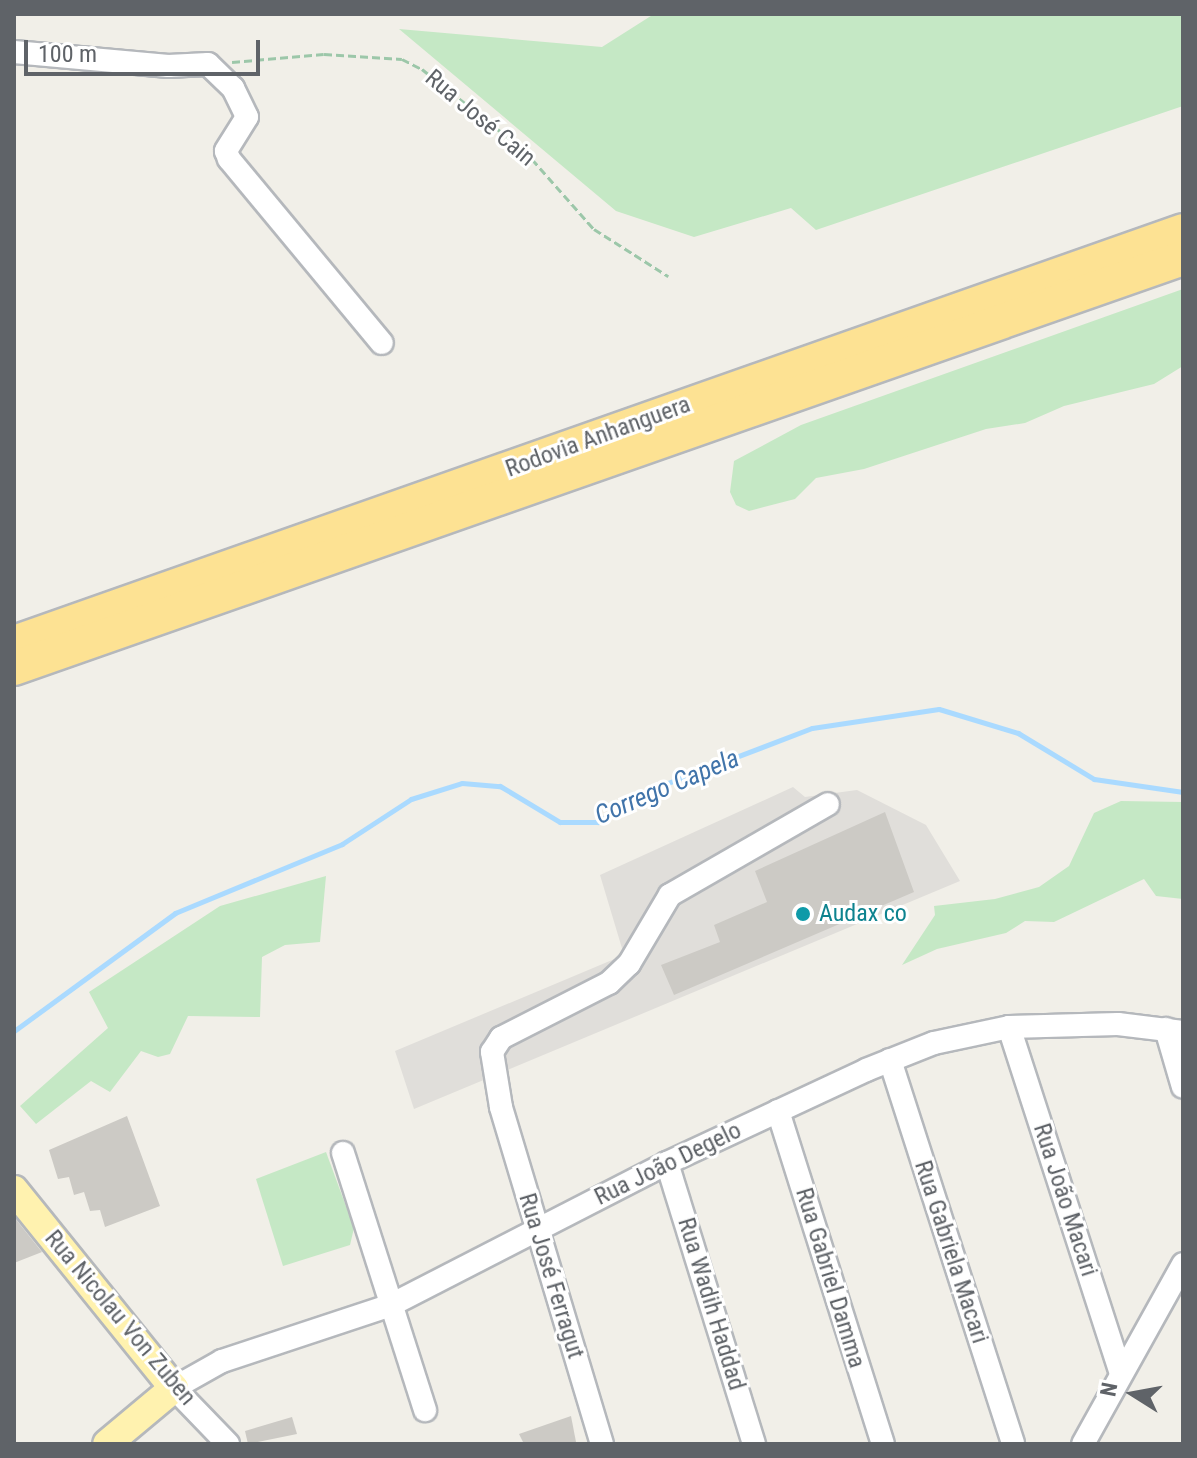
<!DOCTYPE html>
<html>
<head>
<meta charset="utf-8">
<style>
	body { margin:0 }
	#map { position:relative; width:1197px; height:1458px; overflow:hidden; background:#f1efe8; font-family:"Roboto Condensed",sans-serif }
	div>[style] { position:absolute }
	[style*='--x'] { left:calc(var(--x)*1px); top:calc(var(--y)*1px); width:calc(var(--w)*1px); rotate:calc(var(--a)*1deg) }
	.industrial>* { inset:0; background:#e0deda }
	.green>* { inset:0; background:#c5e8c5 }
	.stream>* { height:5px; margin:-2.5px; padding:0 2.5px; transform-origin:2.5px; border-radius:2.5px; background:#aadaff }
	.building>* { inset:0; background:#cccac5 }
	.path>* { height:3px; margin-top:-1.5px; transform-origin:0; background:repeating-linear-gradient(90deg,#9cc7a9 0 8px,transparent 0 12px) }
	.roads { filter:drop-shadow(2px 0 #b5b8bc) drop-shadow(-2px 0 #b5b8bc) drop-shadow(0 2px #b5b8bc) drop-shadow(0 -2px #b5b8bc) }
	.minor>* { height:22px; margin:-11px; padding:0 11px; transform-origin:11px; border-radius:11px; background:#fff }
	.major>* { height:28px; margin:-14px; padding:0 14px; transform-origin:14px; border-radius:14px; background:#fff2af }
	.highway>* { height:34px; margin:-17px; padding:0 17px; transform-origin:17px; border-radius:17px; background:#fde293 }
	.dots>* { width:22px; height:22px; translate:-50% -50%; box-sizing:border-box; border:4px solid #fff; border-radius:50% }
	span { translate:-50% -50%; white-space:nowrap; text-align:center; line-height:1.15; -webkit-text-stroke:6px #fff; paint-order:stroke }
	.street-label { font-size:24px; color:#5f6368 }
	.culture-label { font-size:24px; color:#0d838f }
	.left { translate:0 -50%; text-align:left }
	.water-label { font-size:26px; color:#4174aa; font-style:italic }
	.frame { position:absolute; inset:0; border:16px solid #5f6368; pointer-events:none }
	.north { position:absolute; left:1093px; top:1354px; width:80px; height:80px; -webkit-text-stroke:6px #fff; paint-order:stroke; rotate:281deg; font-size:22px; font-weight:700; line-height:32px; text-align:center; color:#5f6368 }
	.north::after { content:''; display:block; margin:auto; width:28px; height:36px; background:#5f6368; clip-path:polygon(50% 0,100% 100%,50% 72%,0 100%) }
	.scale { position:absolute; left:24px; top:40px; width:236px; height:36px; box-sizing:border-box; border:4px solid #5f6368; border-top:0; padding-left:10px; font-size:24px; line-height:28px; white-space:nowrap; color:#5f6368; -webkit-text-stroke:6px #fff; paint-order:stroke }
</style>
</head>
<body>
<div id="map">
	<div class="industrial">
		<div style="clip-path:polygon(793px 787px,805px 797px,857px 790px,926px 825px,960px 881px,414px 1109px,395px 1051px,624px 955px,600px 875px)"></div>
	</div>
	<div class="green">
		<div style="clip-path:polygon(654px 14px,1183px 14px,1183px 106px,816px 230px,791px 208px,694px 237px,616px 211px,399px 29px,602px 47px)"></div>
		<div style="clip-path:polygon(1183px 289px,1183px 366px,1154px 384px,1064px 406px,1025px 423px,986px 429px,864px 469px,816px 478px,795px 499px,749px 511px,736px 505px,730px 492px,734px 461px,801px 425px)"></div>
		<div style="clip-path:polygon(1121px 801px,1183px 802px,1183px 899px,1156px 896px,1144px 879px,1054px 922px,1025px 921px,1006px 933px,937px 949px,902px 965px,935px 915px,934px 906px,995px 899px,1039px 887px,1069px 866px,1094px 813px)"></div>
		<div style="clip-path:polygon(326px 876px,320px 942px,285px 945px,262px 957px,260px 1017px,188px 1016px,170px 1054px,158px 1057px,141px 1051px,110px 1092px,91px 1081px,36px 1124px,20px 1106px,108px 1028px,89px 992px,220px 906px)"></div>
		<div style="clip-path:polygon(326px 1152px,354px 1228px,350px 1245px,283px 1266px,256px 1179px)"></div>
	</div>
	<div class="stream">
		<div style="--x:14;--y:1031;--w:200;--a:-36.2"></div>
		<div style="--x:175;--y:913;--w:181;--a:-22.4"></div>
		<div style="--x:342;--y:844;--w:82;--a:-33.1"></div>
		<div style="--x:411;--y:799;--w:53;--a:-17.4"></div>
		<div style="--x:462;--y:783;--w:38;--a:5"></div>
		<div style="--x:500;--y:786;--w:70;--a:31"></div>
		<div style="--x:560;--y:822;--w:38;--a:0"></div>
		<div style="--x:598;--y:822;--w:50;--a:-34.3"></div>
		<div style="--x:639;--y:794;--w:185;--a:-20.9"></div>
		<div style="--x:812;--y:728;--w:128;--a:-8.5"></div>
		<div style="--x:939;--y:709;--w:83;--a:16.9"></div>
		<div style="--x:1018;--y:733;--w:89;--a:31.2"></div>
		<div style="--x:1094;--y:779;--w:90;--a:8.3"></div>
	</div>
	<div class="building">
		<div style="clip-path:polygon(885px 812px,914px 892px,674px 995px,661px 965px,720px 942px,714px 925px,767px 902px,755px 871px)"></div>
		<div style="clip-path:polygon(127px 1116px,160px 1206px,105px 1227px,100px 1210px,90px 1211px,84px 1192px,74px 1195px,69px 1177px,58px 1179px,49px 1150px)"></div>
		<div style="clip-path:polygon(14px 1217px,42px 1252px,14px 1263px)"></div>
		<div style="clip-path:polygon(571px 1416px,576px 1442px,569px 1444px,524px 1444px,519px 1434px)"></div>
		<div style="clip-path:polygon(292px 1417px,297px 1434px,248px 1444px,245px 1431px)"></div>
	</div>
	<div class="path">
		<div style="--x:232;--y:62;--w:92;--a:-5"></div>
		<div style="--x:324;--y:54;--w:78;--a:3.7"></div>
		<div style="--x:402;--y:59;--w:22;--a:27"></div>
		<div style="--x:422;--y:69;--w:130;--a:38.5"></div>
		<div style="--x:524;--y:150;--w:106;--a:48.5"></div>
		<div style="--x:594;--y:229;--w:88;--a:32.4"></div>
	</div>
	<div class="roads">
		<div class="minor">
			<div style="--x:14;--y:52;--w:155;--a:5.2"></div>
			<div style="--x:168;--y:66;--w:40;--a:-2.9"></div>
			<div style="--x:208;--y:64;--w:35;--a:44"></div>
			<div style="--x:233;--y:88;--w:32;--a:64"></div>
			<div style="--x:247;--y:117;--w:40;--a:122"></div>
			<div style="--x:226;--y:151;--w:9;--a:69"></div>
			<div style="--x:229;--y:159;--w:239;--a:50.3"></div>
			<div style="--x:1009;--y:1027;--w:364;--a:72.1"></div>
			<div style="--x:1166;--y:1029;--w:60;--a:73.7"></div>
			<div style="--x:890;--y:1060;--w:403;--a:72.2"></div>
			<div style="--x:778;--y:1111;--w:349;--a:72.5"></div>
			<div style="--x:343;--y:1153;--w:270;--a:72.3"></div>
			<div style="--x:667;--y:1163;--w:294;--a:72.8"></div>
			<div style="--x:228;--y:1444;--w:78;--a:-134"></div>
			<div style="--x:174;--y:1388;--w:55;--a:-29.4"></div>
			<div style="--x:222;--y:1361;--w:178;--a:-18.3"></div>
			<div style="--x:391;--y:1305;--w:310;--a:-27.2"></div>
			<div style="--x:667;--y:1163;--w:220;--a:-25"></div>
			<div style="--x:866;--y:1070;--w:73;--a:-21.7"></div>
			<div style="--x:934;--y:1043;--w:77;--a:-12"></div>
			<div style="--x:1009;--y:1027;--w:109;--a:-1.6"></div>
			<div style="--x:1118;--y:1024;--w:65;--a:7"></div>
			<div style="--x:602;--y:1444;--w:352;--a:-106.7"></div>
			<div style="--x:501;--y:1107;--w:56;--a:-99.3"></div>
			<div style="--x:492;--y:1052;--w:17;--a:-57"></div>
			<div style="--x:501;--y:1038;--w:121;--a:-27"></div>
			<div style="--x:609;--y:983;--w:28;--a:-44"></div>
			<div style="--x:629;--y:964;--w:80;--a:-59.3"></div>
			<div style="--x:670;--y:895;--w:182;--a:-29.9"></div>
			<div style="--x:1083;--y:1444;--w:206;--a:-60.9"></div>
		</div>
		<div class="major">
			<div style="--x:14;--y:1190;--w:255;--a:51.1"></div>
			<div style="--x:174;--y:1388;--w:87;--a:140.1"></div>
		</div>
		<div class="highway">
			<div style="--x:14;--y:643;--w:1239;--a:-19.41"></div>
			<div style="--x:14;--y:668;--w:1239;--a:-19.33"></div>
		</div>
	</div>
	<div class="dots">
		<div style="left:803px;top:914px;background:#0f9aa8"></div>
	</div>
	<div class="street-label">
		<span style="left:480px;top:118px;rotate:40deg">Rua José Cain</span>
		<span style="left:598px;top:437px;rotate:-20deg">Rodovia Anhanguera</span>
		<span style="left:668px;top:1164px;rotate:-26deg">Rua João Degelo</span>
		<span style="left:1065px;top:1200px;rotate:72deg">Rua João Macari</span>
		<span style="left:951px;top:1252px;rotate:72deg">Rua Gabriela Macari</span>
		<span style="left:551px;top:1276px;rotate:73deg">Rua José Ferragut</span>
		<span style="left:830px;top:1278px;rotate:73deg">Rua Gabriel Damma</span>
		<span style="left:711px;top:1304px;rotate:73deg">Rua Wadih Haddad</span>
		<span style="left:120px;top:1318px;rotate:50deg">Rua Nicolau Von Zuben</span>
	</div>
	<div class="culture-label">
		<span class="left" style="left:819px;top:914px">Audax co</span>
	</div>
	<div class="water-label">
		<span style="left:667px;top:787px;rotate:-23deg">Corrego Capela</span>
	</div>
	<div class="frame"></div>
	<div class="north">N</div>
	<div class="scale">100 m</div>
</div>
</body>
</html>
